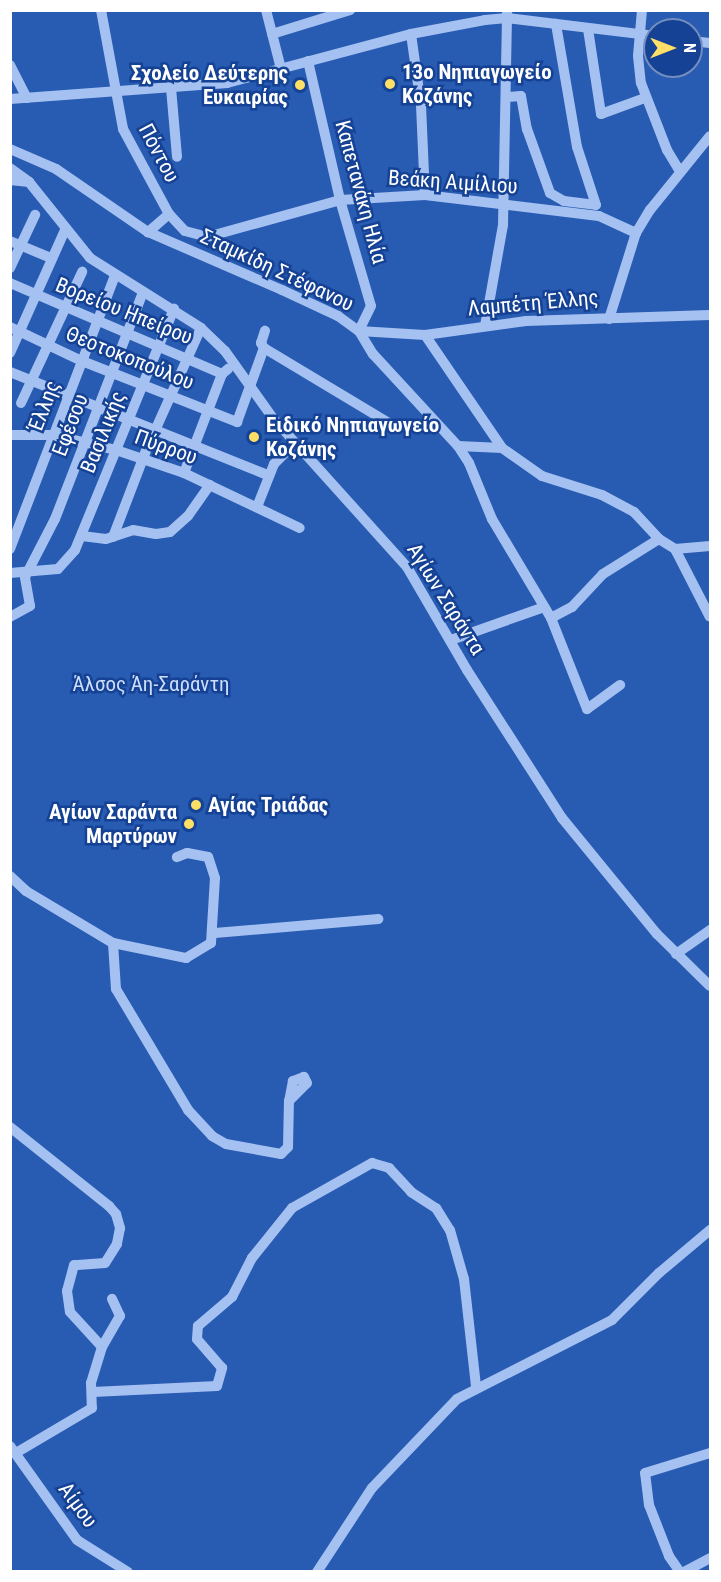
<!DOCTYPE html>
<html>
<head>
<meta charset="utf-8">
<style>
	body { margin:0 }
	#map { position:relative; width:721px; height:1582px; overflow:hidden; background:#154294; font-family:"Roboto Condensed",sans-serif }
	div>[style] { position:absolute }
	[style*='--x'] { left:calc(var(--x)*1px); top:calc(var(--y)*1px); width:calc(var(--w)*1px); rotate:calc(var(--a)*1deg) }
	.green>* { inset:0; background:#285bb2 }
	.minor>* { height:10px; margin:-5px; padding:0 5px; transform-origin:5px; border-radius:5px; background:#a5c1f1 }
	.dots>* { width:16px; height:16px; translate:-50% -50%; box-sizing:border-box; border:3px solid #154294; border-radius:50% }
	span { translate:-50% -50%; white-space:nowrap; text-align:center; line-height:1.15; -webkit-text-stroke:5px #154294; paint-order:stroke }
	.poi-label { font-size:21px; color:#fff; font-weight:700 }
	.left { translate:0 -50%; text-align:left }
	.right { translate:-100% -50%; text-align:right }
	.street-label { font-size:21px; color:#fff }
	.park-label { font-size:21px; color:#ccdefc }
	.frame { position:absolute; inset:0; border:12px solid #fff; pointer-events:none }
	.north { position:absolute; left:643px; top:18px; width:60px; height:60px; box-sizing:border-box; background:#154294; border:2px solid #738ebf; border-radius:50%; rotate:90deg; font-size:16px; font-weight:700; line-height:24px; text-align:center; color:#fff }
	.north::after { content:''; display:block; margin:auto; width:21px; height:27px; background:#ffdf65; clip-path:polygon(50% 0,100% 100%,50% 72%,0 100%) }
</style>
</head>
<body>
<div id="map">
	<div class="green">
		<div style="clip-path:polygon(evenodd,11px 11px,710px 11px,710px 1571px,11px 1571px,11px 11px,655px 30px,691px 30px,691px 66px,655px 66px,655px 30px)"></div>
	</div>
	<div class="minor">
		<div style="--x:101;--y:10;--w:121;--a:79.5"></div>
		<div style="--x:123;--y:129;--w:97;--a:61.6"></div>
		<div style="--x:169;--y:214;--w:28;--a:139"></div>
		<div style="--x:266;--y:10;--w:61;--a:75.7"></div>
		<div style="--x:642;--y:10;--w:46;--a:95"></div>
		<div style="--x:638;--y:56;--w:27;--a:84"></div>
		<div style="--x:641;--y:83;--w:72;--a:68.8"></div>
		<div style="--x:667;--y:150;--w:26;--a:59"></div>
		<div style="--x:588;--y:29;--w:86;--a:81.3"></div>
		<div style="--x:601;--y:114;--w:47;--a:-20"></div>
		<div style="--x:272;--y:34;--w:82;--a:-17.1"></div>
		<div style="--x:411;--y:34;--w:72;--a:82"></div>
		<div style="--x:421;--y:105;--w:90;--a:87.5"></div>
		<div style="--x:691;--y:41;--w:19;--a:6"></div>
		<div style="--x:308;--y:61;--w:143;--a:77"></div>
		<div style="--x:340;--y:200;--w:110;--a:73.7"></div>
		<div style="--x:371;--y:306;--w:28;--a:116"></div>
		<div style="--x:10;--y:65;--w:37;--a:63"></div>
		<div style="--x:171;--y:88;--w:69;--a:85"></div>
		<div style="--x:507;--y:97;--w:14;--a:-4"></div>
		<div style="--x:521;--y:96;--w:34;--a:80"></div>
		<div style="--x:527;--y:129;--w:68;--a:70.2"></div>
		<div style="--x:550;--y:193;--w:16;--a:30"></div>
		<div style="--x:564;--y:201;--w:32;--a:7"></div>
		<div style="--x:596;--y:205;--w:61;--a:-108.1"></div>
		<div style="--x:577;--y:147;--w:125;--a:-99.7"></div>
		<div style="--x:10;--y:99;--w:218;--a:-4.2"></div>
		<div style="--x:227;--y:83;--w:190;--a:-14.9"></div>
		<div style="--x:411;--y:34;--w:75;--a:-10.7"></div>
		<div style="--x:485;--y:20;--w:22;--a:-5"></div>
		<div style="--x:507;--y:18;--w:149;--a:6.9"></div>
		<div style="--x:10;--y:149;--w:50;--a:23.5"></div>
		<div style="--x:56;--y:169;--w:112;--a:34.4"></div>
		<div style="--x:148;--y:232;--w:146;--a:23.4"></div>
		<div style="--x:282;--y:290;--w:62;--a:24.9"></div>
		<div style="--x:338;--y:316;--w:26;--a:36"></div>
		<div style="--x:359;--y:331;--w:27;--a:59"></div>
		<div style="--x:373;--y:354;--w:125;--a:47.3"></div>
		<div style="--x:458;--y:446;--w:20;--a:57"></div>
		<div style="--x:469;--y:463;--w:61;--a:67.7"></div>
		<div style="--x:492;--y:519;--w:115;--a:59.2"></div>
		<div style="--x:551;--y:618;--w:98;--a:68.4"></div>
		<div style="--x:587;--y:709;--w:41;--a:-36"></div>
		<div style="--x:10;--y:168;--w:24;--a:36"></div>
		<div style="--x:29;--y:182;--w:97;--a:51.2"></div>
		<div style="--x:90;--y:258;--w:131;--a:32.2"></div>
		<div style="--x:201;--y:328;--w:33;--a:44"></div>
		<div style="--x:225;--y:351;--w:81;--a:54.5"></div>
		<div style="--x:272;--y:417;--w:202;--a:48"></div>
		<div style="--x:407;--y:567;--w:119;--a:59.8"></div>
		<div style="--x:467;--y:670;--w:176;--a:57.3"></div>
		<div style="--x:562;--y:818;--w:150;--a:50.7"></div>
		<div style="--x:657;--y:934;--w:74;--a:44.5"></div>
		<div style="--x:10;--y:180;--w:19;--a:6"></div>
		<div style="--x:169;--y:214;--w:23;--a:47"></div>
		<div style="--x:185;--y:231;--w:23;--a:15"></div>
		<div style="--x:207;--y:237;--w:138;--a:-15.5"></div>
		<div style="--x:340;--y:200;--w:85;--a:-3.4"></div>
		<div style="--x:425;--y:195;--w:175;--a:6.9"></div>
		<div style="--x:599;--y:216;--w:41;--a:24.7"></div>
		<div style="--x:10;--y:241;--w:44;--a:22.5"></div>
		<div style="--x:10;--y:268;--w:59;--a:-64.7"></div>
		<div style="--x:10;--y:283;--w:231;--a:23.2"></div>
		<div style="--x:609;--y:319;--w:90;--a:-72.6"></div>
		<div style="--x:636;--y:233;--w:27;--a:-59"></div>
		<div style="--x:650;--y:210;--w:95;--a:-51"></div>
		<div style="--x:485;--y:326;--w:103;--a:-79.9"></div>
		<div style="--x:503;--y:225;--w:215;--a:-88.9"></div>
		<div style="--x:10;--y:327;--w:80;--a:25.3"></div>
		<div style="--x:82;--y:361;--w:167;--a:21.5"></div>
		<div style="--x:237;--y:422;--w:79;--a:-70"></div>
		<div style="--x:264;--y:348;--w:6;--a:-121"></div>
		<div style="--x:261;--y:343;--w:13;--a:-72"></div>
		<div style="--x:359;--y:331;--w:66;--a:3.5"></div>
		<div style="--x:425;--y:335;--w:102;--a:-7.9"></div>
		<div style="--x:526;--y:321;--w:184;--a:-1.9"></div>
		<div style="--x:425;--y:335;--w:137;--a:55.7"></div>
		<div style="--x:502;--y:448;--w:49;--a:35"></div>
		<div style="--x:542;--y:476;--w:63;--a:17.6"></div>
		<div style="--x:602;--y:495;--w:36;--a:28"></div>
		<div style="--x:634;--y:512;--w:37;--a:47"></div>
		<div style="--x:659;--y:539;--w:19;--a:32"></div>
		<div style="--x:675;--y:549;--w:76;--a:62.8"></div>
		<div style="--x:264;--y:348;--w:152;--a:31"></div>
		<div style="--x:394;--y:426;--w:43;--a:-2.7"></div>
		<div style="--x:10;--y:353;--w:135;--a:-65.9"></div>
		<div style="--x:10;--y:372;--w:278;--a:21.8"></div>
		<div style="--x:21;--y:403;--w:145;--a:-65"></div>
		<div style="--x:10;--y:435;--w:44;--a:0"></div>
		<div style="--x:54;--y:435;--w:64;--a:13.6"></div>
		<div style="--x:116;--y:450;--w:72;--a:18.7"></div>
		<div style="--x:184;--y:473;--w:128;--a:25.4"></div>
		<div style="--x:458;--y:446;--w:44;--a:2.6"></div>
		<div style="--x:184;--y:473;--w:106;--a:-69"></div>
		<div style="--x:222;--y:374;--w:8;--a:-40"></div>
		<div style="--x:257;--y:507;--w:46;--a:-68.4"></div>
		<div style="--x:274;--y:464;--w:30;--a:-45"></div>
		<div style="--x:82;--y:536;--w:24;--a:7"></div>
		<div style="--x:106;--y:539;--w:28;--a:-18"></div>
		<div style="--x:133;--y:530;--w:23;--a:10"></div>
		<div style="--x:156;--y:534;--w:14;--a:-8"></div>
		<div style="--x:170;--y:532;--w:24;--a:-42"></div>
		<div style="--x:188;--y:516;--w:38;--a:-55"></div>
		<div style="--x:113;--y:537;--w:90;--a:-69.1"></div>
		<div style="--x:145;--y:453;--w:137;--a:-65.9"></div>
		<div style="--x:10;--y:549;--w:292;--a:-69"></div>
		<div style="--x:675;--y:549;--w:35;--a:-5"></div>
		<div style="--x:10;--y:573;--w:48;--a:-4.8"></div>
		<div style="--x:58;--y:569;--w:25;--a:-48"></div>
		<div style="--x:75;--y:550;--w:261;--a:-67.7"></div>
		<div style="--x:10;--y:617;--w:23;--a:-29"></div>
		<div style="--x:30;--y:606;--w:29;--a:-100"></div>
		<div style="--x:25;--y:577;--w:65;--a:-62.7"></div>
		<div style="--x:55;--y:519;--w:243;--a:-68.8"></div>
		<div style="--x:551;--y:618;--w:24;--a:-28"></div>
		<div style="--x:572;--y:607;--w:45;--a:-46.8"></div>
		<div style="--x:603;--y:574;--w:66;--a:-32"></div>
		<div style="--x:451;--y:640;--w:99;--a:-19.5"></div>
		<div style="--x:10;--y:876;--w:22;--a:43"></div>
		<div style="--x:26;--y:891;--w:101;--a:30.9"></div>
		<div style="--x:113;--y:943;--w:75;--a:11.6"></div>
		<div style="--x:186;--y:958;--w:29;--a:-31"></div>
		<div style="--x:211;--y:943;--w:65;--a:-86.5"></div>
		<div style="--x:215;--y:878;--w:22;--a:-108"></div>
		<div style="--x:208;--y:857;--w:21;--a:-169"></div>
		<div style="--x:187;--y:853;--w:11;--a:158"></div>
		<div style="--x:215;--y:933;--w:164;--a:-4.9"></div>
		<div style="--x:113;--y:943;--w:46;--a:86.3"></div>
		<div style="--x:116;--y:989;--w:141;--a:59.2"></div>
		<div style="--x:188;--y:1110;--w:35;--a:47"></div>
		<div style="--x:212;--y:1136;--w:16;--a:30"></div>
		<div style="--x:226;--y:1144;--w:56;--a:10.3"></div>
		<div style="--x:281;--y:1154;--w:10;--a:-45"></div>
		<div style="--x:288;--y:1147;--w:46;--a:-88.8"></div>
		<div style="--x:289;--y:1101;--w:25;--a:-45"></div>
		<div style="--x:307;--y:1083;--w:7;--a:-117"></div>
		<div style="--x:304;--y:1077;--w:12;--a:160"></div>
		<div style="--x:293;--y:1081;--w:20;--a:101"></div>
		<div style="--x:676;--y:954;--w:42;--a:-35.2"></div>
		<div style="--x:10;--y:1127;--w:127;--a:38.6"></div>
		<div style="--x:109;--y:1206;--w:11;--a:49"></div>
		<div style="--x:116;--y:1214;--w:15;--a:74"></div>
		<div style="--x:120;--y:1228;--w:16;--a:101"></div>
		<div style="--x:117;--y:1244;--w:22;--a:122"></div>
		<div style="--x:105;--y:1263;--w:31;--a:176"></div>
		<div style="--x:74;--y:1265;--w:27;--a:105"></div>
		<div style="--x:67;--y:1291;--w:21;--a:82"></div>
		<div style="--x:70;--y:1312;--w:47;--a:47.6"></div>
		<div style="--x:102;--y:1347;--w:38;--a:107"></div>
		<div style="--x:91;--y:1383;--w:25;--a:88"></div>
		<div style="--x:92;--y:1408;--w:88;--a:149.4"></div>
		<div style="--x:102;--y:1347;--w:36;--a:-60"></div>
		<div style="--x:120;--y:1316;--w:19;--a:-115"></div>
		<div style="--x:93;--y:1392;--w:124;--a:-2.8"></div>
		<div style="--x:217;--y:1386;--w:19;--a:-74"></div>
		<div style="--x:222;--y:1368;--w:38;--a:-131"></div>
		<div style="--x:197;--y:1339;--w:13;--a:-86"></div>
		<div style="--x:198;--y:1326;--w:45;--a:-40.5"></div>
		<div style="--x:232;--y:1297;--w:44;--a:-62.9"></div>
		<div style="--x:252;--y:1258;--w:64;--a:-51.3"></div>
		<div style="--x:292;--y:1208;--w:92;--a:-29.4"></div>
		<div style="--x:372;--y:1163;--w:18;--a:16"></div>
		<div style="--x:389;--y:1168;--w:33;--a:47"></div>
		<div style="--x:411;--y:1192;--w:30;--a:33"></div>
		<div style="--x:436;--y:1208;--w:26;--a:58"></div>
		<div style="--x:450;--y:1230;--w:51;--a:74.1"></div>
		<div style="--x:464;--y:1279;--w:108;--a:83.6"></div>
		<div style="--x:10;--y:1446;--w:115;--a:54.5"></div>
		<div style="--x:77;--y:1540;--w:60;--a:32.1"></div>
		<div style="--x:317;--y:1572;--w:100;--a:-56.8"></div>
		<div style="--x:372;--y:1488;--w:123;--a:-46.3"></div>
		<div style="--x:457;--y:1399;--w:174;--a:-27"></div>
		<div style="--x:612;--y:1320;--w:66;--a:-45"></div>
		<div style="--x:659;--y:1273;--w:67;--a:-40.1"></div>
		<div style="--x:680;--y:1572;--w:19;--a:-125"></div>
		<div style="--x:669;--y:1556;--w:55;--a:-111.4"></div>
		<div style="--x:649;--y:1505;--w:32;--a:-97"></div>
		<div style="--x:645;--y:1473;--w:68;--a:-17.1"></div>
		<div style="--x:684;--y:1572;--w:30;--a:-28"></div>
	</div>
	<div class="dots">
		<div style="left:390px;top:84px;background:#ffdf65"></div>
		<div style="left:300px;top:85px;background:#ffdf65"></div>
		<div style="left:254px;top:437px;background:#ffdf65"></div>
		<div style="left:196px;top:805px;background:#ffdf65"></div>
		<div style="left:189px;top:824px;background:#ffdf65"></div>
	</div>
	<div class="poi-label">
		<span class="left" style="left:402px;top:84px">13ο Νηπιαγωγείο<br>Κοζάνης</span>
		<span class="right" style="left:288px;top:85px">Σχολείο Δεύτερης<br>Ευκαιρίας</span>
		<span class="left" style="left:266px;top:437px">Ειδικό Νηπιαγωγείο<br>Κοζάνης</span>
		<span class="left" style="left:208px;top:805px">Αγίας Τριάδας</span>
		<span class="right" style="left:177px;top:824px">Αγίων Σαράντα<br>Μαρτύρων</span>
	</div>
	<div class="street-label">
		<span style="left:159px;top:153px;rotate:62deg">Πόντου</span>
		<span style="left:453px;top:182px;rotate:4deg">Βεάκη Αιμίλιου</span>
		<span style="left:361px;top:192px;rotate:75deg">Καπετανάκη Ηλία</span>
		<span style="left:277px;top:270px;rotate:25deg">Σταμκίδη Στέφανου</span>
		<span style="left:533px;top:303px;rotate:-5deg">Λαμπέτη Έλλης</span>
		<span style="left:124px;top:311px;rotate:22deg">Βορείου Ηπείρου</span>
		<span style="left:130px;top:358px;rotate:22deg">Θεοτοκοπούλου</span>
		<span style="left:44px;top:406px;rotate:-69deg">Έλλης</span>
		<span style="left:70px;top:425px;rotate:-69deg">Εφέσου</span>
		<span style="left:103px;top:432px;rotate:-68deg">Βασιλικής</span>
		<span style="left:166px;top:447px;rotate:20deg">Πύρρου</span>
		<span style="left:446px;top:599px;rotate:58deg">Αγίων Σαράντα</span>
		<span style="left:78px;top:1505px;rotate:54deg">Αίμου</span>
	</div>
	<div class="park-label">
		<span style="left:151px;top:684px">Άλσος Άη-Σαράντη</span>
	</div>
	<div class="frame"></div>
	<div class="north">N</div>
</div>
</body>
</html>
